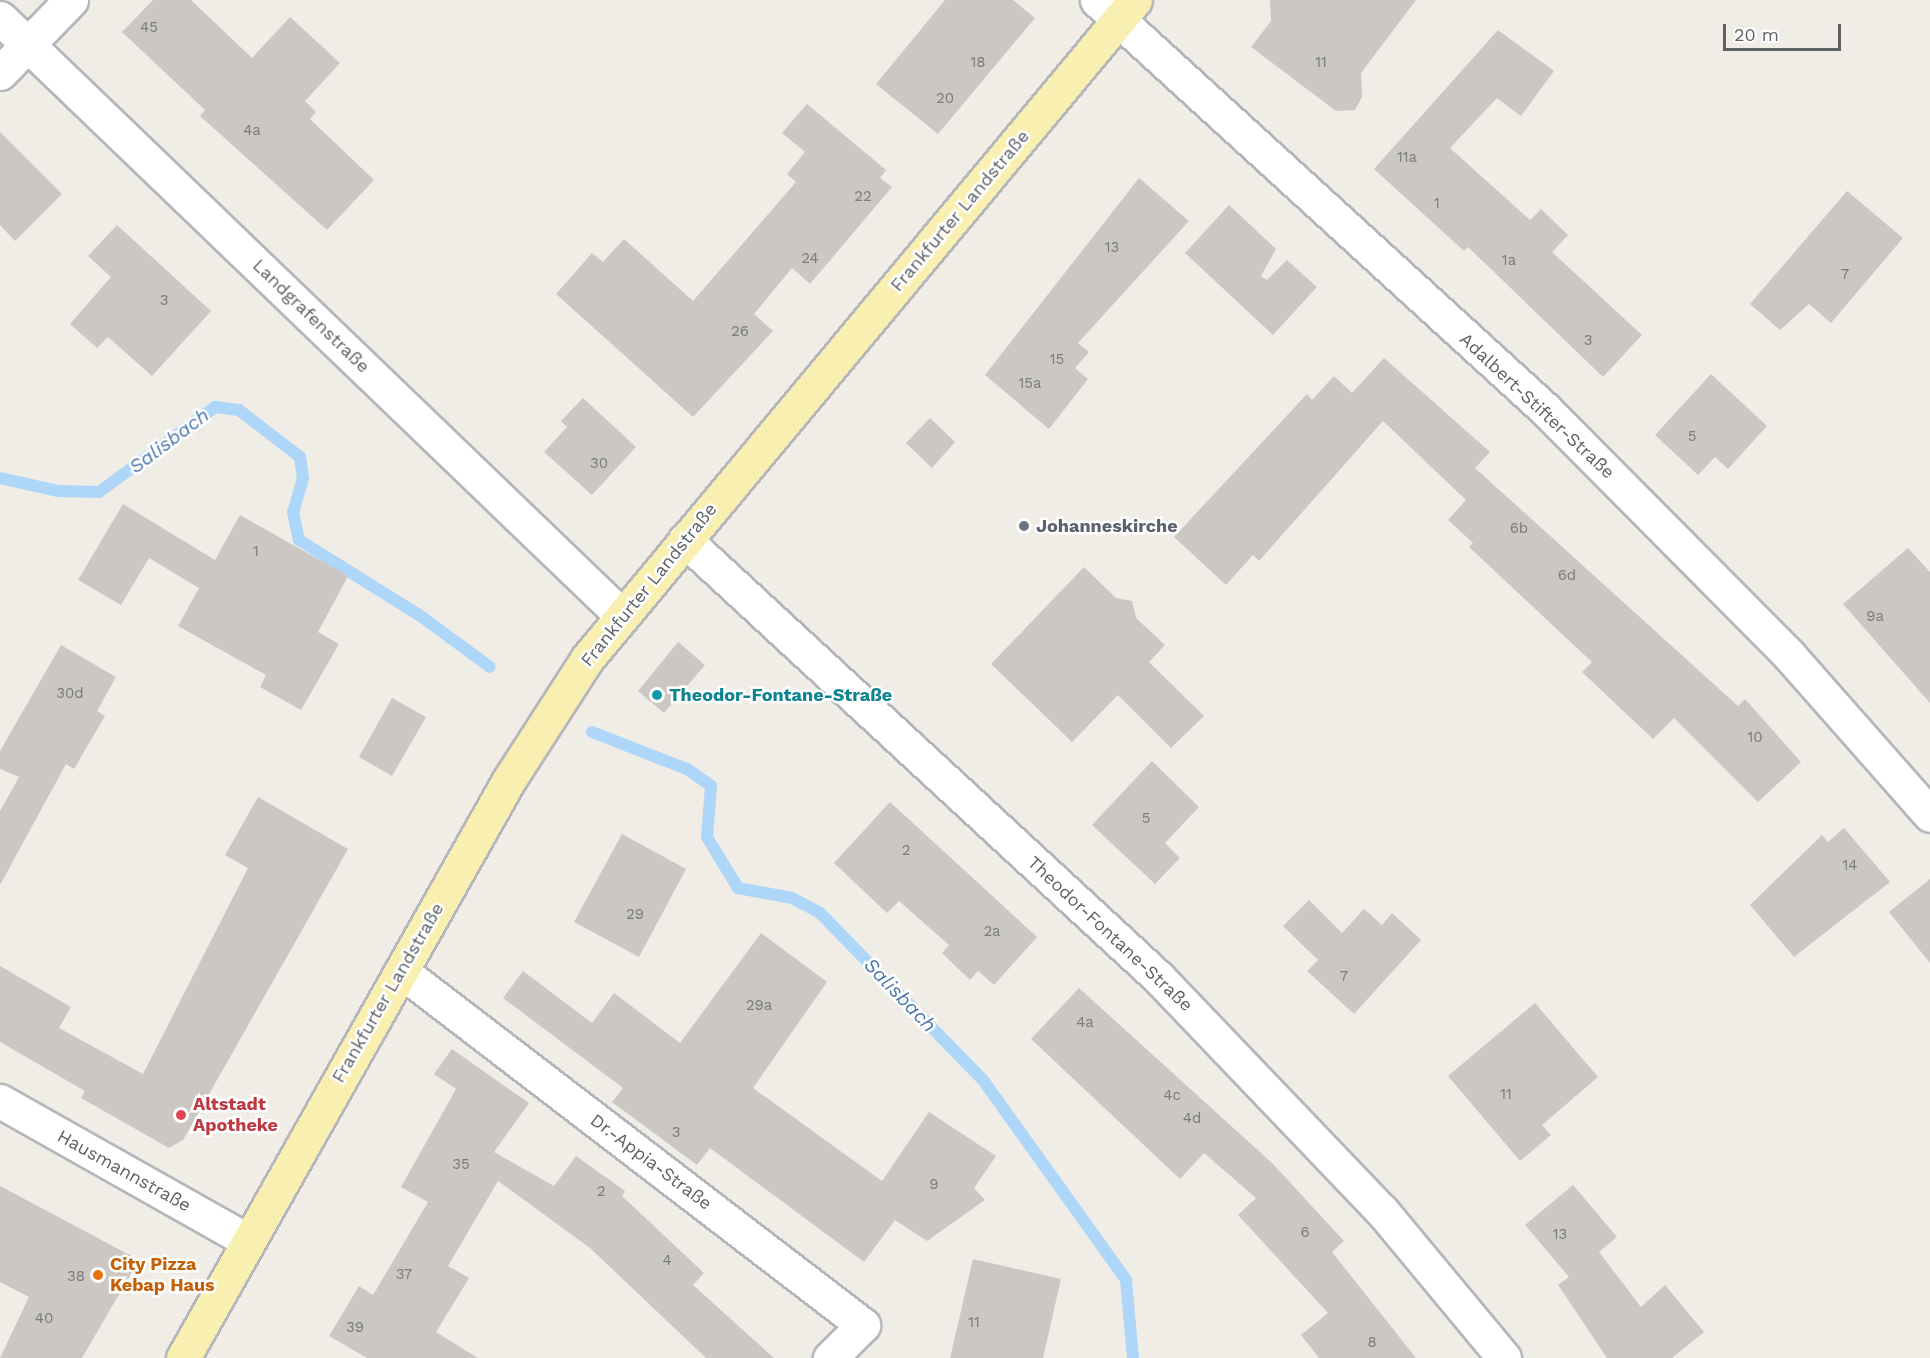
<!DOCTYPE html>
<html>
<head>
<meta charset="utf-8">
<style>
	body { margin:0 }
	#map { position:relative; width:1930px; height:1358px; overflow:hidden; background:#efede6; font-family:"Work Sans",sans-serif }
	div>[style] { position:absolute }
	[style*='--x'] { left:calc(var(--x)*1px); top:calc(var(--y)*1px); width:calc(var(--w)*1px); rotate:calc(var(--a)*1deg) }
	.stream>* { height:12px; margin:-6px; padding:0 6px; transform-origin:6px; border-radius:6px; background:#add6f9 }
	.building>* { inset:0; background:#cbc8c3 }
	.roads { filter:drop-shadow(2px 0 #b3b6ba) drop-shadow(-2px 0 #b3b6ba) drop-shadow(0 2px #b3b6ba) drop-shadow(0 -2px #b3b6ba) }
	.minor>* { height:33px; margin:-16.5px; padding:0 16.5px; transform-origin:16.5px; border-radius:16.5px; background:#fff }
	.major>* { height:33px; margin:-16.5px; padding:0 16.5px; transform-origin:16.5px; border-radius:16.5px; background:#f9efb1 }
	.dots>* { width:16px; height:16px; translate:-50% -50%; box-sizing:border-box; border:3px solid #fff; border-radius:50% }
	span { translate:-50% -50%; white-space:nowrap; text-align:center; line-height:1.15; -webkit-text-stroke:5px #fff; paint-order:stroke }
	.number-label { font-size:15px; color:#797b7c }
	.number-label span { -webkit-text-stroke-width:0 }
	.street-label { font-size:18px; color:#5e6165 }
	.worship-label { font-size:18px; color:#5b616d; font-weight:700 }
	.left { translate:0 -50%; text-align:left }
	.culture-label { font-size:18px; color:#0d838f; font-weight:700 }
	.health-label { font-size:18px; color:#be3a42; font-weight:700 }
	.food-label { font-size:18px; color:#c56008; font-weight:700 }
	.water-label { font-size:20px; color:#4a78aa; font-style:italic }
	.scale { position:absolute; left:1723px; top:24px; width:118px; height:27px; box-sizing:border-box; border:3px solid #5e6165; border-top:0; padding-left:8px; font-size:18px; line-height:21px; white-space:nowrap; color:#5e6165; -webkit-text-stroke:4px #fff; paint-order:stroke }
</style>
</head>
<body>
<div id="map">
	<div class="stream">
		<div style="--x:0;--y:478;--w:59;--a:12.6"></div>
		<div style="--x:58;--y:491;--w:41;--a:1.4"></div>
		<div style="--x:99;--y:492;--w:144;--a:-36.2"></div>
		<div style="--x:215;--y:407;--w:24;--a:7"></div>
		<div style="--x:239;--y:410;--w:77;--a:37.6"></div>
		<div style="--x:300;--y:457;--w:21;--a:82"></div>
		<div style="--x:303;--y:478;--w:35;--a:106"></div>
		<div style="--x:293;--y:512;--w:29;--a:78"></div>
		<div style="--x:299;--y:540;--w:145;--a:32"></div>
		<div style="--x:422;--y:617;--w:84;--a:36.3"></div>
		<div style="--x:592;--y:732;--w:102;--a:21.3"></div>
		<div style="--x:687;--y:769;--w:29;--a:35"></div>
		<div style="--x:711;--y:786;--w:51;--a:94.5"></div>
		<div style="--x:707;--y:837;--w:60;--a:58.7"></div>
		<div style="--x:738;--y:888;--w:55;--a:10.5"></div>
		<div style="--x:792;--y:898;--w:32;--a:28"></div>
		<div style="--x:820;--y:913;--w:233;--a:45.7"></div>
		<div style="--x:983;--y:1080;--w:246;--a:54.4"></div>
		<div style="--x:1126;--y:1280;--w:78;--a:84.9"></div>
	</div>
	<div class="building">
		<div style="clip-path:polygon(153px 0,191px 0,252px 58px,290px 17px,340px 63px,305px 101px,316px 112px,310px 119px,374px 180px,327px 230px,200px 116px,205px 110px,122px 32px)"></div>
		<div style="clip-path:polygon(945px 0,1013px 0,1035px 18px,938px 134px,876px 84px)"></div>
		<div style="clip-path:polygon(1270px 0,1416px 0,1361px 73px,1362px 97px,1355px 110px,1336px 111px,1251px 47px,1271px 21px)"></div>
		<div style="clip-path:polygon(1498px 30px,1554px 71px,1521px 116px,1497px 98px,1450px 148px,1530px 220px,1541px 209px,1568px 235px,1552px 252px,1642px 335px,1603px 377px,1468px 247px,1464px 251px,1374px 169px)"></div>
		<div style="clip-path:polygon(807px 104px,886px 170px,880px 178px,892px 187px,810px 284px,792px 268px,754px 314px,773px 331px,693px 417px,556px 294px,592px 253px,603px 262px,624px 239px,693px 301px,796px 182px,787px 174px,805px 152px,782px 133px)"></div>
		<div style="clip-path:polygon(0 132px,62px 194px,15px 241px,0 225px)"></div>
		<div style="clip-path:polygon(1139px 178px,1189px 221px,1078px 343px,1089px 352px,1075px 368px,1088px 379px,1049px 429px,985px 375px)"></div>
		<div style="clip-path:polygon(1847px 191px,1903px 238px,1831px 323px,1809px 304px,1780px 330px,1750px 304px)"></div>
		<div style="clip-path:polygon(1229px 205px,1276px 249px,1261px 276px,1267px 280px,1287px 260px,1317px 287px,1273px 335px,1185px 253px)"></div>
		<div style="clip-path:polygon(117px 225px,211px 311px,152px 376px,108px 337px,97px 348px,70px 324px,111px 277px,88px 256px)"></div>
		<div style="clip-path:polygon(1384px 358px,1490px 452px,1475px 468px,1738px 706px,1745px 699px,1801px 762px,1758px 802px,1674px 718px,1653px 739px,1582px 672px,1592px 662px,1469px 547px,1473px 543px,1448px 520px,1466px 500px,1383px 421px,1259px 561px,1253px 555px,1226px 585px,1174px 537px,1307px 394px,1312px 400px,1334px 376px,1352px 393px)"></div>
		<div style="clip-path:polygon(1711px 374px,1767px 426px,1728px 469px,1715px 457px,1698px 475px,1655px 435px)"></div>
		<div style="clip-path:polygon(583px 398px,636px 447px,592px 495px,544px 452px,567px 427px,561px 421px)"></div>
		<div style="clip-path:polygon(930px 418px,955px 442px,932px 468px,906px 443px)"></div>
		<div style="clip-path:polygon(123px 504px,215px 560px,240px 515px,348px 576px,318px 632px,339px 644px,301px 710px,260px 687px,266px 675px,178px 626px,199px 588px,149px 558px,121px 605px,78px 580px)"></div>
		<div style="clip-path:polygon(1908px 548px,1930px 572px,1930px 703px,1843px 604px)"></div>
		<div style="clip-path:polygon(1084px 567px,1116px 598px,1132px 601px,1136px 618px,1165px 645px,1149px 662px,1204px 716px,1171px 748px,1118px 695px,1072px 742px,991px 664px)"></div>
		<div style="clip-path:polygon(678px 642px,705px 665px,664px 713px,638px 691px)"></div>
		<div style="clip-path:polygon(61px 645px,116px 677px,97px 711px,105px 716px,74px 769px,66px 764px,0 885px,0 811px,19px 777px,0 769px,0 751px)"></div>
		<div style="clip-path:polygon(392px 698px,426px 717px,392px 776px,359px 757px)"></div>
		<div style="clip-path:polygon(1152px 761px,1199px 807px,1165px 843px,1180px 858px,1155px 884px,1092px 825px)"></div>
		<div style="clip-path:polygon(258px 797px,348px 849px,183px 1140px,169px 1148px,81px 1098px,85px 1091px,0 1042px,0 966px,71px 1007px,59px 1028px,143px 1074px,248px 868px,225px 855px)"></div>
		<div style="clip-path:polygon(890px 802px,1037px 937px,994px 985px,978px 971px,970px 980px,942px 953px,949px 945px,899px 901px,887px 913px,834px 863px)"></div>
		<div style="clip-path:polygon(1844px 828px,1890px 882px,1794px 957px,1750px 905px,1822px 835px,1828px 842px)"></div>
		<div style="clip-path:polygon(622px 834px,686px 869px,639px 957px,574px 922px)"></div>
		<div style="clip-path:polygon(1930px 879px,1930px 963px,1889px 912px)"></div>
		<div style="clip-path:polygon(1309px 900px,1342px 933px,1364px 909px,1382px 925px,1392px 913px,1421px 940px,1354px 1014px,1307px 971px,1318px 960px,1283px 926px)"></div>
		<div style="clip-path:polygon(761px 933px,827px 982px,753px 1088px,882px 1181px,929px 1112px,996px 1156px,974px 1188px,985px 1200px,927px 1241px,895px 1220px,864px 1262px,710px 1148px,697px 1165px,612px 1102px,623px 1088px,503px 998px,523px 971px,592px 1023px,614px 993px,680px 1043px)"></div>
		<div style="clip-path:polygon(1079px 988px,1273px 1164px,1344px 1241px,1332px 1252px,1416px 1358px,1319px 1358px,1301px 1335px,1328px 1313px,1238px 1215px,1256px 1198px,1204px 1153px,1180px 1179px,1031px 1039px)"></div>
		<div style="clip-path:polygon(1535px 1003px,1598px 1077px,1542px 1125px,1551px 1135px,1520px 1161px,1448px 1076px)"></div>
		<div style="clip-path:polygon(452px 1049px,529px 1103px,494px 1152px,554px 1186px,576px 1156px,625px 1191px,622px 1196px,704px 1273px,693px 1285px,774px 1358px,706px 1358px,590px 1248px,498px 1181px,448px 1266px,469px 1278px,436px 1332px,478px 1358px,367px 1358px,329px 1336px,359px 1286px,373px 1295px,428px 1202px,401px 1187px,456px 1089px,434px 1074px)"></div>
		<div style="clip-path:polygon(1573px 1185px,1617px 1237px,1599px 1252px,1641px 1307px,1665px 1285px,1704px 1332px,1672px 1358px,1607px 1358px,1558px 1285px,1569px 1277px,1525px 1225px)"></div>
		<div style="clip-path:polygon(0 1186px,139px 1260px,82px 1358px,0 1358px,29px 1297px,0 1282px)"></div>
		<div style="clip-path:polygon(973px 1259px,1061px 1279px,1043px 1358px,950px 1358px)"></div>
	</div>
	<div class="roads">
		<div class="minor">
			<div style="--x:1097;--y:0;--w:608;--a:42.4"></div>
			<div style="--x:1546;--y:410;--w:345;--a:45.2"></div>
			<div style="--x:1789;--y:655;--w:213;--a:48.6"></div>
			<div style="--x:0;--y:18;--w:861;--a:43.87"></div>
			<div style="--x:0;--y:73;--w:102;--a:-45.8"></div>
			<div style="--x:685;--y:540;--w:645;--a:42.74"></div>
			<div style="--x:1159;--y:978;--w:323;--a:46.3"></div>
			<div style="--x:1382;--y:1211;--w:191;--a:50.3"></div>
			<div style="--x:401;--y:971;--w:582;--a:37.46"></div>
			<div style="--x:863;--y:1325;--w:47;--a:135"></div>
			<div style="--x:0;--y:1101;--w:283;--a:29.4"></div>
		</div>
		<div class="major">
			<div style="--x:183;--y:1358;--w:664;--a:-60.58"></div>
			<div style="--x:509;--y:780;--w:144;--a:-57.2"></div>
			<div style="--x:587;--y:659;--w:857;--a:-50.25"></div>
		</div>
	</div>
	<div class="dots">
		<div style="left:1024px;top:526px;background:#6b7280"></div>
		<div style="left:657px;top:695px;background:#0f9aa8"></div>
		<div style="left:181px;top:1115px;background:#e0444e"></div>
		<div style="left:98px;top:1275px;background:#e8710a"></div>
	</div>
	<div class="number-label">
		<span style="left:149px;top:28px">45</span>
		<span style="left:978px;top:63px">18</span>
		<span style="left:1321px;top:63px">11</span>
		<span style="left:945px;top:99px">20</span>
		<span style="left:252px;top:131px">4a</span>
		<span style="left:1407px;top:158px">11a</span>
		<span style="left:863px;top:197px">22</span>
		<span style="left:1437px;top:204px">1</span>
		<span style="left:1112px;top:248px">13</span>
		<span style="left:810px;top:259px">24</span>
		<span style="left:1509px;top:261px">1a</span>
		<span style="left:1845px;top:275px">7</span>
		<span style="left:164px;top:301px">3</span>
		<span style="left:740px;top:332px">26</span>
		<span style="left:1588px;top:341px">3</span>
		<span style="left:1057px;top:360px">15</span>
		<span style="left:1030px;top:384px">15a</span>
		<span style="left:1692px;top:437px">5</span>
		<span style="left:599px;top:464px">30</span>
		<span style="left:1519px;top:529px">6b</span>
		<span style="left:256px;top:552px">1</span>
		<span style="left:1567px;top:576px">6d</span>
		<span style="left:1875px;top:617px">9a</span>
		<span style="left:70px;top:694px">30d</span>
		<span style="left:1755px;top:738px">10</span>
		<span style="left:1146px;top:819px">5</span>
		<span style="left:906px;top:851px">2</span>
		<span style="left:1850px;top:866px">14</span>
		<span style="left:635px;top:915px">29</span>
		<span style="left:992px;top:932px">2a</span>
		<span style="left:1344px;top:977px">7</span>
		<span style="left:759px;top:1006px">29a</span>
		<span style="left:1085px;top:1023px">4a</span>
		<span style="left:1506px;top:1095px">11</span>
		<span style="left:1172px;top:1096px">4c</span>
		<span style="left:1192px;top:1119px">4d</span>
		<span style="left:676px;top:1133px">3</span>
		<span style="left:461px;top:1165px">35</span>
		<span style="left:934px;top:1185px">9</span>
		<span style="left:601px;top:1192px">2</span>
		<span style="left:1305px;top:1233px">6</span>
		<span style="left:1560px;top:1235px">13</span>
		<span style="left:667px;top:1261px">4</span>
		<span style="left:404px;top:1275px">37</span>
		<span style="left:76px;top:1277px">38</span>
		<span style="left:44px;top:1319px">40</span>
		<span style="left:974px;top:1323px">11</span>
		<span style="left:355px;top:1328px">39</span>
		<span style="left:1372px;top:1343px">8</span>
	</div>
	<div class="street-label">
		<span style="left:960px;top:211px;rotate:-50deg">Frankfurter Landstraße</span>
		<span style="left:311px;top:316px;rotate:44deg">Landgrafenstraße</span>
		<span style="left:1537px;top:406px;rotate:43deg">Adalbert-Stifter-Straße</span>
		<span style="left:649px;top:585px;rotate:-51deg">Frankfurter Landstraße</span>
		<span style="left:1110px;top:934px;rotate:43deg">Theodor-Fontane-Straße</span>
		<span style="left:388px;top:993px;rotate:-60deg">Frankfurter Landstraße</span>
		<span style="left:651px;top:1162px;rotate:37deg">Dr.-Appia-Straße</span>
		<span style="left:124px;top:1171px;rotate:29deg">Hausmannstraße</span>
	</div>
	<div class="worship-label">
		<span class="left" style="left:1036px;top:526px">Johanneskirche</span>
	</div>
	<div class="culture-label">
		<span class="left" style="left:669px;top:695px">Theodor-Fontane-Straße</span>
	</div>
	<div class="health-label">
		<span class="left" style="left:193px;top:1115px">Altstadt<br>Apotheke</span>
	</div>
	<div class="food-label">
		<span class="left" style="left:110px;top:1275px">City Pizza<br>Kebap Haus</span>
	</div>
	<div class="water-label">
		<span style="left:169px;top:441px;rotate:-37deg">Salisbach</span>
		<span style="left:900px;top:995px;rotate:46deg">Salisbach</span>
	</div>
	<div class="scale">20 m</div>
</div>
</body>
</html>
